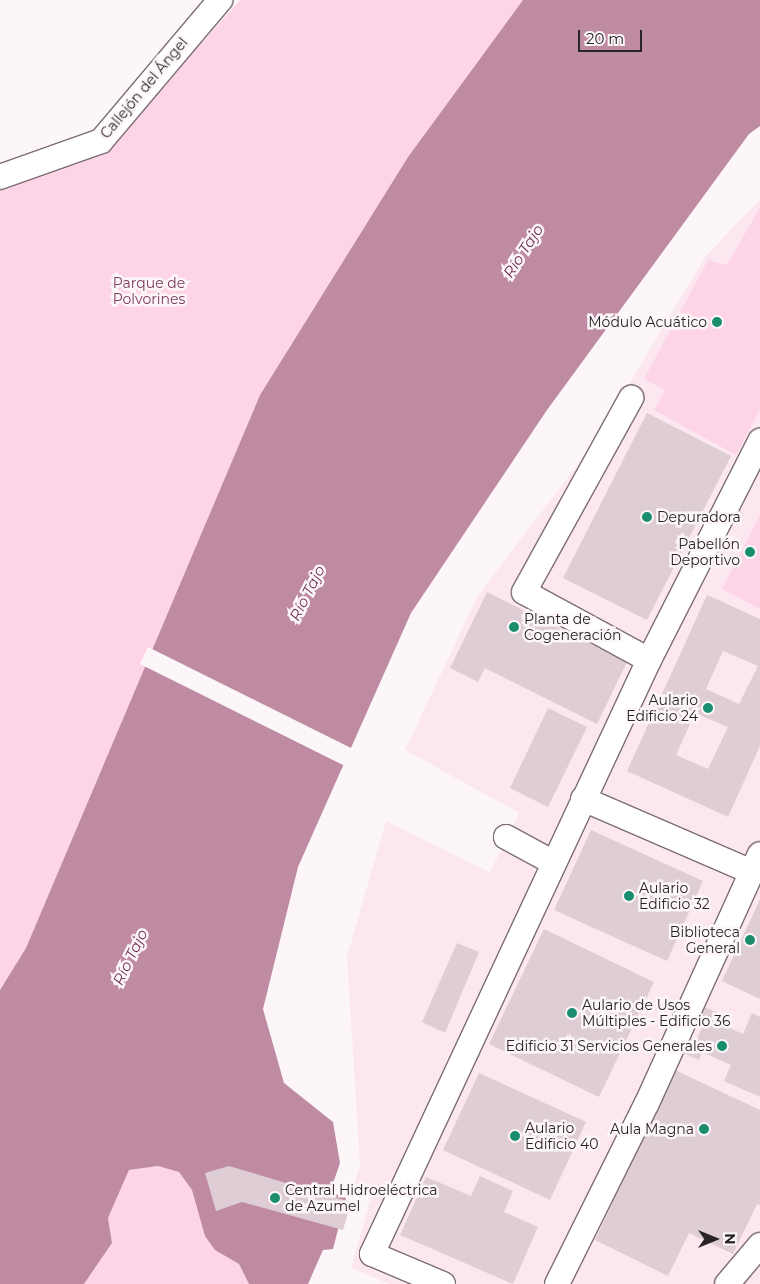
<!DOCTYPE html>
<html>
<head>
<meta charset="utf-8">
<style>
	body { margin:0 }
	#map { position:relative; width:760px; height:1284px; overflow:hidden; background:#fdf6f9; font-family:Montserrat,sans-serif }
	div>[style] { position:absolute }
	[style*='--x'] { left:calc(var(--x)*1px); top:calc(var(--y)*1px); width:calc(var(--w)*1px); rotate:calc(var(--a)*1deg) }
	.built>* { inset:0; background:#fce7f0 }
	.green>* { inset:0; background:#fed5e7 }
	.water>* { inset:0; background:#be8ba3 }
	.pier>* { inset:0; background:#fdf6f9 }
	.building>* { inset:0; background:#decdd4 }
	.roads { filter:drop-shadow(1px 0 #7d6d74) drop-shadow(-1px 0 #7d6d74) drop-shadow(0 1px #7d6d74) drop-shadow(0 -1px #7d6d74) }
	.street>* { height:24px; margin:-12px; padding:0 12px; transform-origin:12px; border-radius:12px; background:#fff }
	.dots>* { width:14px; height:14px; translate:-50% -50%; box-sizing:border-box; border:2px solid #fdf6f9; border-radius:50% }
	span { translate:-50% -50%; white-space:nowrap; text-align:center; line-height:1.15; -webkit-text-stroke:5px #fdf6f9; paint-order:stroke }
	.street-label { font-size:14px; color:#292326 }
	.park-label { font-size:14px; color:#7c3b5d }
	.poi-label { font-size:14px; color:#292326 }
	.right { translate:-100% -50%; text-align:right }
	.left { translate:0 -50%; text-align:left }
	.water-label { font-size:15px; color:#723254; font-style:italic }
	.north { position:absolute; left:690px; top:1214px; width:50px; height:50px; -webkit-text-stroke:4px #fdf6f9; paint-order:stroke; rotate:90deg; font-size:14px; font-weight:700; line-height:20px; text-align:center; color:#292326 }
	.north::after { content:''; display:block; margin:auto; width:18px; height:22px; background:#292326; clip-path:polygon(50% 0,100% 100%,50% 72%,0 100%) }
	.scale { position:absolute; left:578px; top:30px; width:64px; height:22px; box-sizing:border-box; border:2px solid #292326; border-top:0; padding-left:6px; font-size:15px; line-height:18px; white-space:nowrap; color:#292326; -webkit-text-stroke:4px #fdf6f9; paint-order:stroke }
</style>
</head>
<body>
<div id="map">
	<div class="built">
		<div style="clip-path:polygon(760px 199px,760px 1284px,389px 1284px,351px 1268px,371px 1197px,353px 1190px,360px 1165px,347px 957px,386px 821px,490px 872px,519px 813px,405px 750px,477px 597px,594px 443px,705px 257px)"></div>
	</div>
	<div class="green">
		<div style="clip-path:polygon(240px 0,523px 0,408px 157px,260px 395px,26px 948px,0 990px,0 187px,109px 147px)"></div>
		<div style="clip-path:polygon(760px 207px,760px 410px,736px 455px,654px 410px,665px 390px,644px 379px,708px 260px,727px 265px)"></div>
		<div style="clip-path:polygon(760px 515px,760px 609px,722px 589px)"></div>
		<div style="clip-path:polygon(159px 1166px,179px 1172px,192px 1190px,216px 1250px,239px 1264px,249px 1284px,84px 1284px,112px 1243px,108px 1218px,129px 1170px)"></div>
	</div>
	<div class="water">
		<div style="clip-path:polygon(523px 0,760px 0,760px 126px,749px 134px,547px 410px,411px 613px,298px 867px,263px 1009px,284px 1083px,333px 1122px,340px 1163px,330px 1192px,346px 1198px,333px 1249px,323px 1250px,308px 1284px,249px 1284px,239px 1264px,215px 1250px,205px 1236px,192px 1190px,179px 1172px,158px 1166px,129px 1170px,108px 1218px,112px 1243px,84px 1284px,0 1284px,0 990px,26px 948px,260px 395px,408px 157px)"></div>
	</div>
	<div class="pier">
		<div style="clip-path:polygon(148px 647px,353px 749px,345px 766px,140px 664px)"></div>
	</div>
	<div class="building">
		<div style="clip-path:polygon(647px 413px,731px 456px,647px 620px,563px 578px)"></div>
		<div style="clip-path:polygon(487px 592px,627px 662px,597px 724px,485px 668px,478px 682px,450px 668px)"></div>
		<div style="clip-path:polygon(evenodd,707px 595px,760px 619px,760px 746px,728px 817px,627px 771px,707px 595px,723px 651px,758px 666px,739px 704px,706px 689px,723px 651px,707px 595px,695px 713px,728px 727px,708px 769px,676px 755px,695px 713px)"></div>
		<div style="clip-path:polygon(548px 708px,587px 727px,548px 807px,510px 788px)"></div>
		<div style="clip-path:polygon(591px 830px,703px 881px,667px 961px,554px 910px)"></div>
		<div style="clip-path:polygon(760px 899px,760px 999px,722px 981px)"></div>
		<div style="clip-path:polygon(544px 929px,654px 982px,599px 1097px,489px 1044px)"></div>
		<div style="clip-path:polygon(457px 943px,479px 952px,445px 1033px,422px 1022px)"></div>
		<div style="clip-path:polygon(702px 1006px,718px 1013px,714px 1021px,743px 1034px,752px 1013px,760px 1017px,760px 1097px,724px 1081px,731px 1065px,702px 1052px,699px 1060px,681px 1052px,689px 1036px,697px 1039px,703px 1025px,694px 1022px)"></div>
		<div style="clip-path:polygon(675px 1070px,760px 1110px,760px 1205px,757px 1204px,733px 1254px,689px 1233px,668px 1276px,595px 1240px)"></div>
		<div style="clip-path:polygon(479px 1073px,586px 1122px,550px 1200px,443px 1150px)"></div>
		<div style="clip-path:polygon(229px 1166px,351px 1202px,343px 1230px,242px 1202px,216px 1211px,205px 1173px)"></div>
		<div style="clip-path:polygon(480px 1176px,513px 1191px,504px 1212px,538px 1227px,513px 1284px,400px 1235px,426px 1177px,471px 1196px)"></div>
	</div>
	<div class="roads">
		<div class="street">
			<div style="--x:0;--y:177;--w:107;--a:-19.6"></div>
			<div style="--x:101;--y:141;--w:185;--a:-49.8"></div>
			<div style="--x:649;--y:660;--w:246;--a:-63.1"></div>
			<div style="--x:583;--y:799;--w:184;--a:23.4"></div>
			<div style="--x:506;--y:837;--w:52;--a:28.5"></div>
			<div style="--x:443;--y:1284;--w:77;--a:-157.1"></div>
			<div style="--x:372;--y:1254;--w:655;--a:-65"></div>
			<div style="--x:649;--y:660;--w:142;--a:-151.5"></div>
			<div style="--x:524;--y:592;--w:222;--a:-61.1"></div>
			<div style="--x:557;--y:1284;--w:202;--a:-63.6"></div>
			<div style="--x:647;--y:1103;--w:273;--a:-65.6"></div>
			<div style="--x:727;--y:1284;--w:51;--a:-49.8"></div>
		</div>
	</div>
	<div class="dots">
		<div style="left:717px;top:322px;background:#198d6e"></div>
		<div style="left:647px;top:517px;background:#198d6e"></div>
		<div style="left:750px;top:552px;background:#198d6e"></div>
		<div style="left:514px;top:627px;background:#198d6e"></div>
		<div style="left:708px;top:708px;background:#198d6e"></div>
		<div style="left:629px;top:896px;background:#198d6e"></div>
		<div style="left:750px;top:940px;background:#198d6e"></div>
		<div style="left:572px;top:1013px;background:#198d6e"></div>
		<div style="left:722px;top:1046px;background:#198d6e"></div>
		<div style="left:704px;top:1129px;background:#198d6e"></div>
		<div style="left:515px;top:1136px;background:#198d6e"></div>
		<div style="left:275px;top:1198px;background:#198d6e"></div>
	</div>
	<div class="street-label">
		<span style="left:144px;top:88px;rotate:-50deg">Callejón del Ángel</span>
	</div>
	<div class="park-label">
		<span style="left:149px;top:291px">Parque de<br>Polvorines</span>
	</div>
	<div class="poi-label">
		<span class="right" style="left:707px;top:322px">Módulo Acuático</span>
		<span class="left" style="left:657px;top:517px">Depuradora</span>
		<span class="right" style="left:740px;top:552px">Pabellón<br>Deportivo</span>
		<span class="left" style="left:524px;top:627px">Planta de<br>Cogeneración</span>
		<span class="right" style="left:698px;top:708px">Aulario<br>Edificio 24</span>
		<span class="left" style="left:639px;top:896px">Aulario<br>Edificio 32</span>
		<span class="right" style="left:740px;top:940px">Biblioteca<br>General</span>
		<span class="left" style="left:582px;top:1013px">Aulario de Usos<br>Múltiples - Edificio 36</span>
		<span class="right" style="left:712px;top:1046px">Edificio 31 Servicios Generales</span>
		<span class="left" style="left:525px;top:1136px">Aulario<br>Edificio 40</span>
		<span class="right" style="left:694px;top:1129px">Aula Magna</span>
		<span class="left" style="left:285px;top:1198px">Central Hidroeléctrica<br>de Azumel</span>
	</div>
	<div class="water-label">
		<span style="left:523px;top:251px;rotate:-57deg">Río Tajo</span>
		<span style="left:307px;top:593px;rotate:-63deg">Río Tajo</span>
		<span style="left:130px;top:957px;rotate:-64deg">Río Tajo</span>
	</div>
	<div class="north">N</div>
	<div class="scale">20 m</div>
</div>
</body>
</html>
